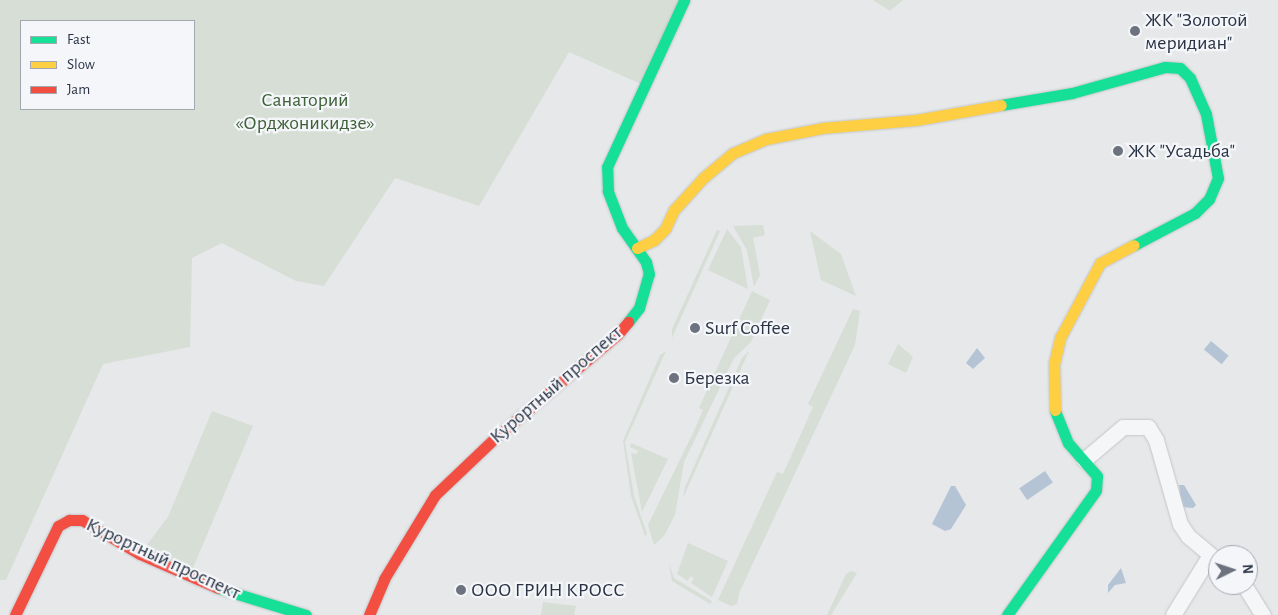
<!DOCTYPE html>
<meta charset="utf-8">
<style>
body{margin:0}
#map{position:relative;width:1278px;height:615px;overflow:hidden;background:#e6e8ea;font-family:"Alegreya Sans",sans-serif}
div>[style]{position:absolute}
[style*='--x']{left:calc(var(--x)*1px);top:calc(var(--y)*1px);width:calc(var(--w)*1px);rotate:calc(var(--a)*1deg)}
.green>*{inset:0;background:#d6ded6}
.water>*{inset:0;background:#b4c4d5;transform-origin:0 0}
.roads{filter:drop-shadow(0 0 1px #c4c6c8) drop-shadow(0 0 1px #c4c6c8)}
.street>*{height:15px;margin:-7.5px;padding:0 7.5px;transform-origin:7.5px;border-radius:7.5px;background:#f5f6f7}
.fast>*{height:11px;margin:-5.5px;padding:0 5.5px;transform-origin:5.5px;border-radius:5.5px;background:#16e098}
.slow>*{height:11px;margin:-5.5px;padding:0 5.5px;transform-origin:5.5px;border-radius:5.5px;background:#ffcf43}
.jam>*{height:11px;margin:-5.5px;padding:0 5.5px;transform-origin:5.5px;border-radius:5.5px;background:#f24e42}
.dots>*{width:14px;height:14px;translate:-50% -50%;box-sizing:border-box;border:2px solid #f4f6f9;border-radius:50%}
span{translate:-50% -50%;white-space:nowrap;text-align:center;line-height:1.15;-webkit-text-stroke:4.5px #f4f6f9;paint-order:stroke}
.poi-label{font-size:20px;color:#2b3445}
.left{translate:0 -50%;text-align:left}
.park-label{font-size:20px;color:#3f6138}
.street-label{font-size:20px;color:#2b3445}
.legend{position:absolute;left:20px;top:20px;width:175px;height:90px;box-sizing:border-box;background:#f4f6f9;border:1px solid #a4a8b1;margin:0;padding:6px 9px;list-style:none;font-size:15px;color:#2b3445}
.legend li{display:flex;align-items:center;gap:10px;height:25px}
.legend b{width:25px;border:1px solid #a4a8b1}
.north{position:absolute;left:1208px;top:545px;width:50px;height:50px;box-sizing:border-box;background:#f4f6f9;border:1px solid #a4a8b1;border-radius:50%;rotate:86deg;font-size:14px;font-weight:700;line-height:20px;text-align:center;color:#2b3445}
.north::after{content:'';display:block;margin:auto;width:18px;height:22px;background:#6c737f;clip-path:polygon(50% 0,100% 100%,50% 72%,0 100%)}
</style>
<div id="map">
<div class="green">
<i style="clip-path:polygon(evenodd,0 0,681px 0,641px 84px,569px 52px,479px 206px,395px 178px,324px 286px,296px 281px,222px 243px,192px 258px,190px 347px,103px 364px,6px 580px,0 580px,0 0,21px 21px,194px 21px,194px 109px,21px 109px,21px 21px)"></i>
<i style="clip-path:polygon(873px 0,903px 0,890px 11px)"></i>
<i style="clip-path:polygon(763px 225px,765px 235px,753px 238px,760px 275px,754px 287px,747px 250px,733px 226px)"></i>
<i style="clip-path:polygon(727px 229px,741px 247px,748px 289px,708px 270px)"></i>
<i style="clip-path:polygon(717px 230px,720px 231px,672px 338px,672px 329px)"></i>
<i style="clip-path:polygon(810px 231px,841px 254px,856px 296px,821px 280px)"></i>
<i style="clip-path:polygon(752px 291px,770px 300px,751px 342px,734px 358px,684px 462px,675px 515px,664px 536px,654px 545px,648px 525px,693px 433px,703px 410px,699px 408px)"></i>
<i style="clip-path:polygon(853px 309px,860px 311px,855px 345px,739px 593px,737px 604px,731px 606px,718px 600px,777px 472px,783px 474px,813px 407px,808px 404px)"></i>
<i style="clip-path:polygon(898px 344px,913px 357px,906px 373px,888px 364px)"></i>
<i style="clip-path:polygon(666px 351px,625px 442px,634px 496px,647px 534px,645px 536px,631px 496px,623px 441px,660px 355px)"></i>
<i style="clip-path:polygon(749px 351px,683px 498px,685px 487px,721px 405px,742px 358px)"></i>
<i style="clip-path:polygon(212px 411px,253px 426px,190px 575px,140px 554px,168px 517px)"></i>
<i style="clip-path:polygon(631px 443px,668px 459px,642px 512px,631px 453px,636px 454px,639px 451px,630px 447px)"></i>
<i style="clip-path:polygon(688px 543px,728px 561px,712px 597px,691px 583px,694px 578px,690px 576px,688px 581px,677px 574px)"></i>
<i style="clip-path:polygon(669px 563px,674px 578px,712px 601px,710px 604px,672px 581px)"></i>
<i style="clip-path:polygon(851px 571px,857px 573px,831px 615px,827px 615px,846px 574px)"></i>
<i style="clip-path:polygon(543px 602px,576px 606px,574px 615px,541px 615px)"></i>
</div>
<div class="water">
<i style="left:1211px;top:341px;width:23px;height:11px;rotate:40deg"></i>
<i style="clip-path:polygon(977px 348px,985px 358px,973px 369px,966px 363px)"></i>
<i style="left:1045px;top:471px;width:14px;height:31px;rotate:56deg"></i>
<i style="clip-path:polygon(1179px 485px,1184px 485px,1196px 505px,1193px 508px,1182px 507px)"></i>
<i style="clip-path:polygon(951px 486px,955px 486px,966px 505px,951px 529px,945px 531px,932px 524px)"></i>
<i style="clip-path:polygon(1121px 568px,1126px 583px,1115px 585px,1108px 593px,1108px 585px)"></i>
</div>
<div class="roads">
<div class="street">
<i style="--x:1084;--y:460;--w:51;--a:-40.2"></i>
<i style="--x:1123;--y:427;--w:25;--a:0"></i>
<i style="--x:1148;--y:427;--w:15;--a:58"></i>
<i style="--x:1156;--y:440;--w:87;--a:74.1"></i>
<i style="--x:1180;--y:524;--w:14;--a:56"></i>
<i style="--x:1188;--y:536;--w:39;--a:40"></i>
<i style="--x:1244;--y:585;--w:36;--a:58"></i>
<i style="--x:1173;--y:615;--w:70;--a:-58.3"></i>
</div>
<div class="fast">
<i style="--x:1001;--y:105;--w:72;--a:-9.6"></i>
<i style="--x:1072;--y:93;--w:97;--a:-15.6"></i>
<i style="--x:1165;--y:67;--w:15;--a:4"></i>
<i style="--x:1180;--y:68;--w:14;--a:45"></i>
<i style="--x:1190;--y:78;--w:39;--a:66"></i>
<i style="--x:1206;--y:114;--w:65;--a:79.4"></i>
<i style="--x:1218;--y:178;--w:23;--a:113"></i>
<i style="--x:1209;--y:199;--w:20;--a:135"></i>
<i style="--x:1195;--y:213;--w:69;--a:152.3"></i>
<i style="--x:628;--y:322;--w:18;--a:-52"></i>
<i style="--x:639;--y:308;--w:35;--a:-74"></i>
<i style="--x:649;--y:274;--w:12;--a:-104"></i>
<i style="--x:646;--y:262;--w:42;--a:-125.2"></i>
<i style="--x:622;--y:228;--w:40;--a:-111"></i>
<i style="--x:608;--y:191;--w:24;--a:-92"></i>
<i style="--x:607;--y:167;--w:184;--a:-65.2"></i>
<i style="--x:218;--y:588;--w:92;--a:17.1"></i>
<i style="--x:1007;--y:615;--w:153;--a:-54.5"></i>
<i style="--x:1096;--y:490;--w:14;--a:-86"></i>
<i style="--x:1097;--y:476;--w:44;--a:-131.3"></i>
<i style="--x:1068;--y:443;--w:35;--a:-112"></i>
</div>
<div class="slow">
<i style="--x:637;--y:248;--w:19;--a:-25"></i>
<i style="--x:654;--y:240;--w:16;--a:-45"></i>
<i style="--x:665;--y:229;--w:21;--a:-65"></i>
<i style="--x:674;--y:210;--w:43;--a:-47.8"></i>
<i style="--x:703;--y:178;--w:39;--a:-40"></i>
<i style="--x:733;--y:153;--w:36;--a:-23"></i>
<i style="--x:766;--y:139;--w:57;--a:-11.1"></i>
<i style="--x:822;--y:128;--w:94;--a:-4.9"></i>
<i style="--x:916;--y:120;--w:86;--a:-10"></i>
<i style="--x:1055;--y:410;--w:46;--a:-91.2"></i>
<i style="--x:1054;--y:364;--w:27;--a:-77"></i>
<i style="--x:1060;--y:338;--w:85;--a:-61.9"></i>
<i style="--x:1100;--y:263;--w:38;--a:-28"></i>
</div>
<div class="jam">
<i style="--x:15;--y:615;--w:99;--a:-64.2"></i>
<i style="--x:58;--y:526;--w:13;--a:-29"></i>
<i style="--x:69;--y:520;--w:13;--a:0"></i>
<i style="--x:82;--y:520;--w:67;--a:30.4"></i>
<i style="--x:140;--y:554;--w:85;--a:23.6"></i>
<i style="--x:369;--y:615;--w:39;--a:-67"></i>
<i style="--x:384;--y:579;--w:98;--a:-58.7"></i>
<i style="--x:435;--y:495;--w:86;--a:-43.6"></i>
<i style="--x:497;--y:436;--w:158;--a:-40.1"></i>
<i style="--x:618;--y:334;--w:16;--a:-50"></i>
</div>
</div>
<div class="dots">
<i style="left:1135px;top:31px;background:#6c737f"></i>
<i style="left:1118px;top:151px;background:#6c737f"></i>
<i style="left:695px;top:328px;background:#6c737f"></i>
<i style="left:674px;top:378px;background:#6c737f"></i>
<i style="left:461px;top:590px;background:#6c737f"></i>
</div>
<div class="poi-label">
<span class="left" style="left:1145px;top:32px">ЖК "Золотой<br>меридиан"</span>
<span class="left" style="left:1128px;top:151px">ЖК "Усадьба"</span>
<span class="left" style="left:705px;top:328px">Surf Coffee</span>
<span class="left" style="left:684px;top:378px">Березка</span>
<span class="left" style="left:471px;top:590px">ООО ГРИН КРОСС</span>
</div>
<div class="park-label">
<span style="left:305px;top:112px">Санаторий<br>«Орджоникидзе»</span>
</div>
<div class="street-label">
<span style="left:556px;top:385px;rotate:-41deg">Курортный проспект</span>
<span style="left:163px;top:559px;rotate:25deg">Курортный проспект</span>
</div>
<ul class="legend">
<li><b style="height:6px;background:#16e098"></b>Fast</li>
<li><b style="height:6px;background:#ffcf43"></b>Slow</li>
<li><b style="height:6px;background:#f24e42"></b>Jam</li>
</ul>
<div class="north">N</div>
</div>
